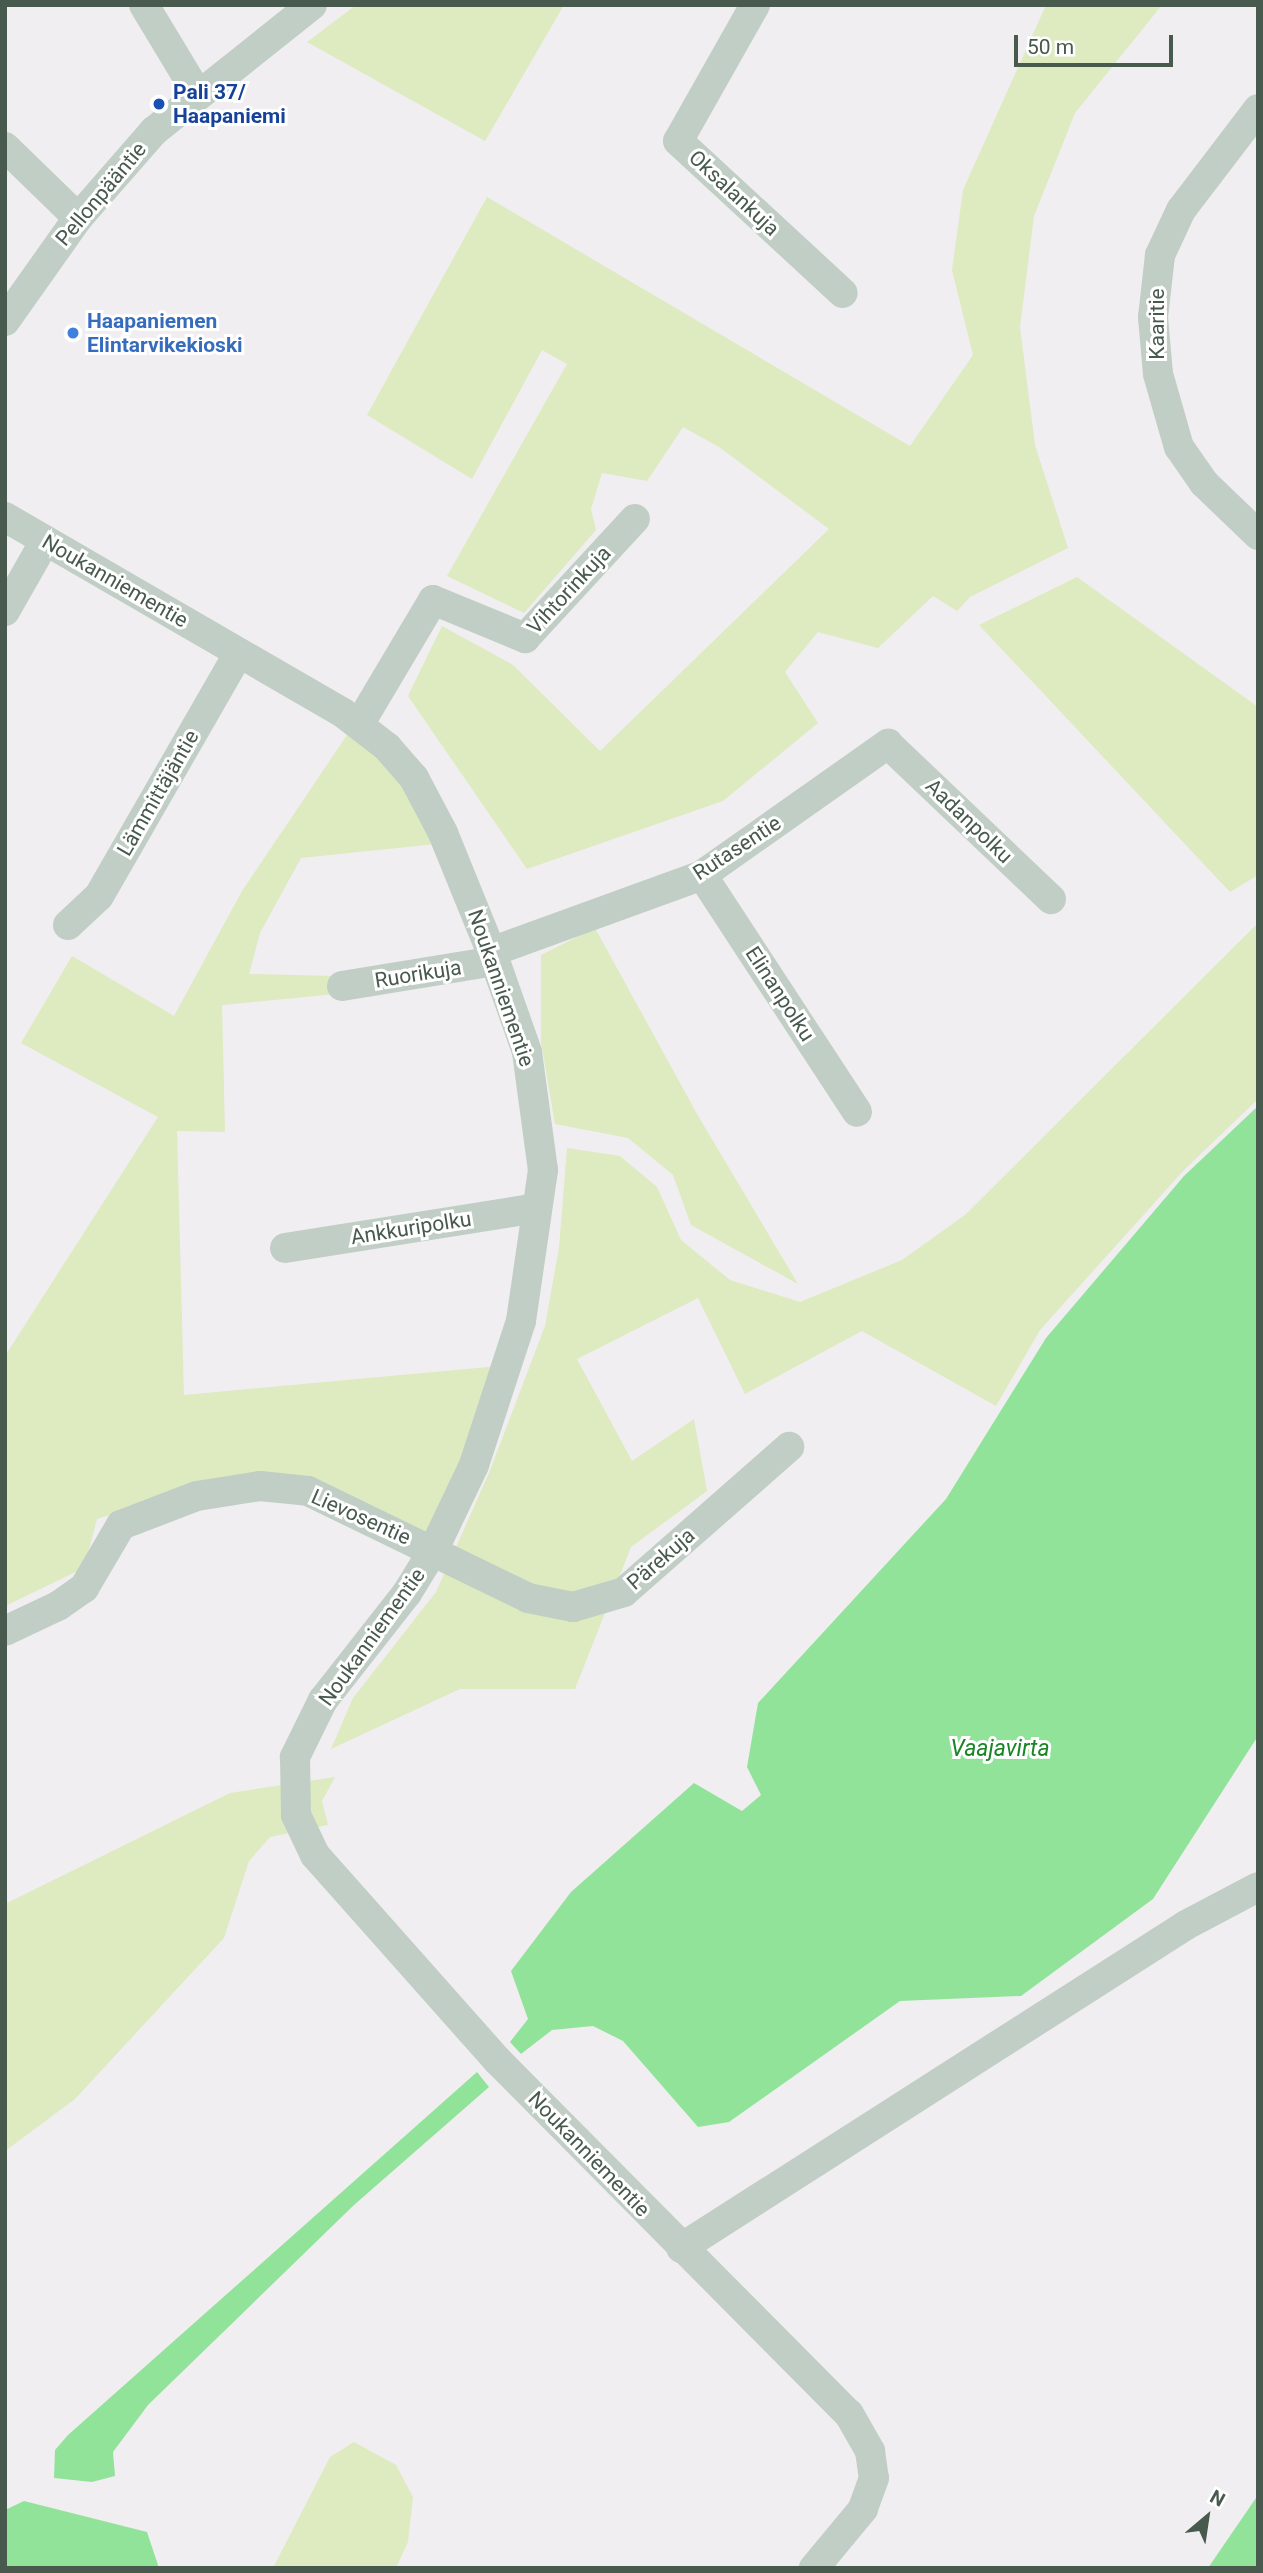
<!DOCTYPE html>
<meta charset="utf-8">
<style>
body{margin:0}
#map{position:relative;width:1263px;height:2573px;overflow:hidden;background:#f0eef0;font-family:Roboto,sans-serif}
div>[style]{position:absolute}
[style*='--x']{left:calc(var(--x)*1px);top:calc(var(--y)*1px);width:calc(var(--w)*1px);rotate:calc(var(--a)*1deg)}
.green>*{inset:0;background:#deeac0}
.water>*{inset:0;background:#91e39a}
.minor>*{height:30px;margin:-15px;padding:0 15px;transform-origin:15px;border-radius:15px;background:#c0cec5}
.dots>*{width:19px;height:19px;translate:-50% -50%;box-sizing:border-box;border:4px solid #fff;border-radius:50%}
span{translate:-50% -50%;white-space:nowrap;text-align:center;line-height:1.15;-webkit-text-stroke:6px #fff;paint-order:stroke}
.transit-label{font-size:21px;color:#164399;font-weight:700}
.left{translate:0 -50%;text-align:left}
.street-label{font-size:21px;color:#48594e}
.shop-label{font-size:21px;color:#366cbe;font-weight:700}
.water-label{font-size:23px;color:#198525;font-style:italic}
.frame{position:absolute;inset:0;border:7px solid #48594e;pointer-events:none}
.north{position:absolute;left:1172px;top:2482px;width:70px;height:70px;-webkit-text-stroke:5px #fff;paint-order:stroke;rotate:29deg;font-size:19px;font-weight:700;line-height:28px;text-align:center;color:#48594e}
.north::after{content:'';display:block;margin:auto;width:24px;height:32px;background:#48594e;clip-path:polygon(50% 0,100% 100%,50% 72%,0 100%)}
.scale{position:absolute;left:1014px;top:35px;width:159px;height:32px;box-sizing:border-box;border:4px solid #48594e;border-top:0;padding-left:9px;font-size:21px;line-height:24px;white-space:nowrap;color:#48594e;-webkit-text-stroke:5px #fff;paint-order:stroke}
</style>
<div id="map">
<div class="green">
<i style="clip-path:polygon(356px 5px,564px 5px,485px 141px,307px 42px)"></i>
<i style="clip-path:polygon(1046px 5px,1162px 5px,1075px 113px,1034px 216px,1020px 327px,1035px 445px,1068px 548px,970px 597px,957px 611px,933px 596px,878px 648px,818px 632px,785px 672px,818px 723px,723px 801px,527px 869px,408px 696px,442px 626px,513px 665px,600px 751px,829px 529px,719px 447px,683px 427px,647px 481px,602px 473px,591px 509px,596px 530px,524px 613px,447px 576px,567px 364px,542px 350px,472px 479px,367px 415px,487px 197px,910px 446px,973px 355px,952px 270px,963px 190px)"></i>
<i style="clip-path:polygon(1077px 577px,1258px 707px,1258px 875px,1230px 892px,979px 625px)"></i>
<i style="clip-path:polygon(349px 732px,407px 784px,436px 844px,301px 858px,260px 933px,249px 974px,334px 976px,335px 994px,222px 1005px,225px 1132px,177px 1131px,184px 1395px,499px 1366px,431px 1537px,308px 1484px,195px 1488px,97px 1519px,84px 1568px,5px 1606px,5px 1356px,158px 1117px,21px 1043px,72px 956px,174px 1016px,242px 891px)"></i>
<i style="clip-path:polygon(1258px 923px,1258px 1099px,1183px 1171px,1040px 1330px,996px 1406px,862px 1331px,745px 1394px,698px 1298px,577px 1359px,632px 1461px,694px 1419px,707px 1491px,631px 1547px,575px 1689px,460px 1689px,331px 1749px,353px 1698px,436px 1592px,489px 1473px,545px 1326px,559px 1248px,567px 1148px,620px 1156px,657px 1187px,681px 1240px,730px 1280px,800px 1302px,902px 1260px,965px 1215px)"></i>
<i style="clip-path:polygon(595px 928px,697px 1114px,798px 1284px,691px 1225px,673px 1175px,628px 1138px,555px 1124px,541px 1042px,541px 955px)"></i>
<i style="clip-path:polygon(335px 1777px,322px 1801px,328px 1825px,270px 1837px,249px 1861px,224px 1938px,75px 2099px,5px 2151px,5px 1904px,230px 1793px)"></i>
<i style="clip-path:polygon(354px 2442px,396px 2465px,413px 2497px,408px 2542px,396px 2568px,273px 2568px,330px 2457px)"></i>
</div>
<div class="water">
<i style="clip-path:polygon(1258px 1106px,1258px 1736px,1153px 1899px,1021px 1996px,900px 2001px,729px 2122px,698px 2127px,623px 2041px,593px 2026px,552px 2030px,521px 2054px,510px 2042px,528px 2019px,511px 1971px,571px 1892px,694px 1783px,742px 1811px,761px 1795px,747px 1767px,758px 1703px,946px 1499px,1046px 1338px,1184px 1176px)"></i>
<i style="clip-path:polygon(477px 2072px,489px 2087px,354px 2205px,148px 2405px,113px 2452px,115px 2476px,92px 2482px,54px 2478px,55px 2450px,68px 2435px)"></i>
<i style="clip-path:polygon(1258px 2495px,1258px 2568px,1208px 2568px)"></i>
<i style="clip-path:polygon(24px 2501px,147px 2532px,159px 2568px,5px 2568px,5px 2510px)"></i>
</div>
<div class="minor">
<i style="--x:144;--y:5;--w:103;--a:58.9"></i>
<i style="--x:755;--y:5;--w:156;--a:119.5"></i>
<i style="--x:678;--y:141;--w:224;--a:42.7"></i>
<i style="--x:1258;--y:109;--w:127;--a:127.3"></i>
<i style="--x:1181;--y:210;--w:50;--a:115"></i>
<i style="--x:1160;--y:255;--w:62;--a:96.4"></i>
<i style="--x:1153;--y:317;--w:57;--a:85"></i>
<i style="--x:1158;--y:374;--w:76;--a:74"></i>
<i style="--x:1179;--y:447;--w:44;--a:55.2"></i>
<i style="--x:1204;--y:483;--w:75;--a:43.9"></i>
<i style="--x:5;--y:147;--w:102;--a:44.2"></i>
<i style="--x:5;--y:321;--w:126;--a:-54.7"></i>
<i style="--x:78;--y:218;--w:116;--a:-48.9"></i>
<i style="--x:154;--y:131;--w:202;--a:-38.6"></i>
<i style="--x:5;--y:517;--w:391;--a:30.1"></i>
<i style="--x:343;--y:713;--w:56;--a:37.7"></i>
<i style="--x:387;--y:747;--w:41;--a:48.9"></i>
<i style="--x:414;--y:778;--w:62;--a:62.2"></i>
<i style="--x:443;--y:833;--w:138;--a:67.9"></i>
<i style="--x:495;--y:961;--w:96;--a:70.6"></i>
<i style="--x:527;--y:1052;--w:119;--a:82.3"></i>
<i style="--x:543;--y:1170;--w:153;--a:98.3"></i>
<i style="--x:521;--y:1321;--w:151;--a:108.1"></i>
<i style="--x:474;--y:1465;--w:93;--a:115.5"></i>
<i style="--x:434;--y:1549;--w:52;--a:121.5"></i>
<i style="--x:407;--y:1593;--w:136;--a:128.1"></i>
<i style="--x:323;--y:1700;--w:64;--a:116.2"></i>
<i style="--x:295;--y:1757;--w:58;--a:89"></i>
<i style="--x:296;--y:1815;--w:44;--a:64.6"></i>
<i style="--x:315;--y:1855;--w:276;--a:48.4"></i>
<i style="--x:498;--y:2061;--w:498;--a:45.2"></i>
<i style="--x:849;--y:2414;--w:43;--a:60.4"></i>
<i style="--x:870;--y:2451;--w:27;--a:82"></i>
<i style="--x:874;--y:2478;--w:33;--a:110"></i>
<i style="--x:863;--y:2509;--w:77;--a:129.7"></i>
<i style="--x:5;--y:611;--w:81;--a:-60.3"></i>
<i style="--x:360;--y:723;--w:143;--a:-59.3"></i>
<i style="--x:433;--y:600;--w:100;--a:22.4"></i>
<i style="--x:525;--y:638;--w:162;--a:-47.3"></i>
<i style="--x:702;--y:875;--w:283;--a:56.8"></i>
<i style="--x:68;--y:925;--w:42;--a:-43.1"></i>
<i style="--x:99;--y:896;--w:279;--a:-60.1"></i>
<i style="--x:491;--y:952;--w:225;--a:-20"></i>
<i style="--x:702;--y:875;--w:228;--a:-35.2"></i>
<i style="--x:888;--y:744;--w:225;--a:43.6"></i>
<i style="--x:342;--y:986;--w:155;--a:-9.3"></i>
<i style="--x:285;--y:1248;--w:255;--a:-9"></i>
<i style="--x:5;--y:1631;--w:59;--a:-25.3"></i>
<i style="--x:58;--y:1606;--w:32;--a:-35"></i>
<i style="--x:84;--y:1588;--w:73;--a:-59.6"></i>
<i style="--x:121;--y:1525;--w:81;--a:-20.9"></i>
<i style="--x:197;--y:1496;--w:64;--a:-9"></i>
<i style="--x:260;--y:1486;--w:48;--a:5.9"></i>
<i style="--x:308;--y:1491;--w:245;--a:25.9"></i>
<i style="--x:528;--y:1598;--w:46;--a:11.3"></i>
<i style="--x:573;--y:1607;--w:53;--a:-16.4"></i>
<i style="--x:624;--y:1592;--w:220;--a:-41.3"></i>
<i style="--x:681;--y:2248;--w:599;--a:-32.6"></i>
<i style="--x:1186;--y:1925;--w:81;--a:-27.8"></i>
</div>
<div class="dots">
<i style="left:159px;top:104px;background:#1a4fb4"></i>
<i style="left:73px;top:333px;background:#3f7fe0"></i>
</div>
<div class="transit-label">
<span class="left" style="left:173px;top:104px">Pali 37/<br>Haapaniemi</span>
</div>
<div class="street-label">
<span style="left:734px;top:193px;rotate:43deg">Oksalankuja</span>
<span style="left:101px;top:194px;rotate:-50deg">Pellonpääntie</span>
<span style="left:1157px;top:324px;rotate:-90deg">Kaaritie</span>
<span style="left:115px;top:581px;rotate:30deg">Noukanniementie</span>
<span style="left:569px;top:590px;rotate:-47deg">Vihtorinkuja</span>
<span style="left:158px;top:793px;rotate:-60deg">Lämmittäjäntie</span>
<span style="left:969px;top:821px;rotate:44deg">Aadanpolku</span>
<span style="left:737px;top:848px;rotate:-33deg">Rutasentie</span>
<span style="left:418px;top:974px;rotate:-9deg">Ruorikuja</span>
<span style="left:501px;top:988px;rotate:71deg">Noukanniementie</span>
<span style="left:780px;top:994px;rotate:57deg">Elinanpolku</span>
<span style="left:411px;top:1228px;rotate:-9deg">Ankkuripolku</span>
<span style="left:361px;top:1517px;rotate:24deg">Lievosentie</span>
<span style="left:661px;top:1559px;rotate:-41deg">Pärekuja</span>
<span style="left:372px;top:1637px;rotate:-54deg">Noukanniementie</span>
<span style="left:589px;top:2154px;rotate:46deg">Noukanniementie</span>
</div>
<div class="shop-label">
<span class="left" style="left:87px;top:333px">Haapaniemen<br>Elintarvikekioski</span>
</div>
<div class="water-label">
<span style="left:1000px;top:1749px">Vaajavirta</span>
</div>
<div class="frame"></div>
<div class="north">N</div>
<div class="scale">50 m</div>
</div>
